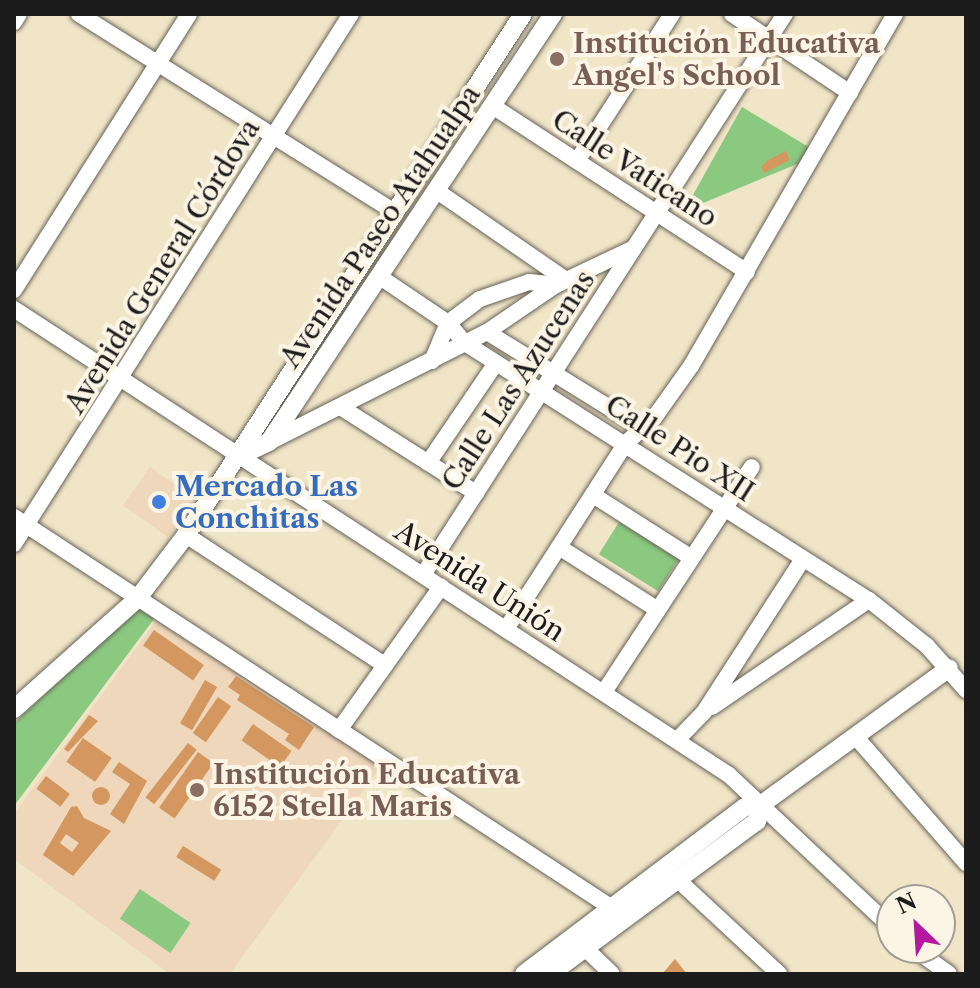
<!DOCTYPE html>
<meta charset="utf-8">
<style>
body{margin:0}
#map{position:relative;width:980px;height:988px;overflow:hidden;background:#f0e5c7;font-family:"Libre Caslon Text",serif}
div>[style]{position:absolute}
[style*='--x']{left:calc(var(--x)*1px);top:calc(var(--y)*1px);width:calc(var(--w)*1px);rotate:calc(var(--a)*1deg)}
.built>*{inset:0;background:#eed7bb;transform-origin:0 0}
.green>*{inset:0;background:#8bc980;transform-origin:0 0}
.building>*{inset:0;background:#d3975f;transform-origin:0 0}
.round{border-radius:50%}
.roads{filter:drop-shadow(0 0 2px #666258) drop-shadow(0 0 2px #666258)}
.minor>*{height:16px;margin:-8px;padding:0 8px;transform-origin:8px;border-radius:8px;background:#fff}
.tertiary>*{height:18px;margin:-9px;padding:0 9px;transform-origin:9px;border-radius:9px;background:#fff}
.dots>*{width:22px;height:22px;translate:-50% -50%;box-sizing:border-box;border:4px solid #fcf5e5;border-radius:50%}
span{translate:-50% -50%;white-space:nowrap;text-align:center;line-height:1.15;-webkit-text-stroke:8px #fcf5e5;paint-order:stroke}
.education-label{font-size:28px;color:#785e54;font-weight:700}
.left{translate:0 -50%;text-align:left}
.street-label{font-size:28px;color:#1c1c1c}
.shop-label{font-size:28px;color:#366cbe;font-weight:700}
.frame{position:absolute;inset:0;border:16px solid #1c1c1c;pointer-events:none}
.north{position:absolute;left:876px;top:884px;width:80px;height:80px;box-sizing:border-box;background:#fcf5e5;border:2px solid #a29e95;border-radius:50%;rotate:335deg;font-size:22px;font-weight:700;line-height:32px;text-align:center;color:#1c1c1c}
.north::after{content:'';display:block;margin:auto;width:28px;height:36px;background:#b5179e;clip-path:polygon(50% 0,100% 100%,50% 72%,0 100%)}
</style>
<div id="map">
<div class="built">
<i style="left:150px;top:467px;width:55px;height:47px;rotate:35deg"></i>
<i style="clip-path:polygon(156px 621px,381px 766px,230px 974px,170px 974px,14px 859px,14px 814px)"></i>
</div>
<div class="green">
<i style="clip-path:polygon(742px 107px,812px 149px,802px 162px,684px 211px)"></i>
<i style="left:619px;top:522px;width:70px;height:38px;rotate:32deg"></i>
<i style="clip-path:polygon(140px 607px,154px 619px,14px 806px,14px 723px)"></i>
<i style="left:140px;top:889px;width:61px;height:36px;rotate:34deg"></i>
</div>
<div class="building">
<i style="clip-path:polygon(786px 151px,790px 160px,764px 173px,761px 167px,768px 160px)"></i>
<i style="left:154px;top:630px;width:61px;height:19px;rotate:35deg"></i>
<i style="clip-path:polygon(236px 676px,314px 727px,299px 750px,285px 740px,289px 734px,237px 700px,240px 695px,228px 687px)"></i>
<i style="left:205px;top:680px;width:14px;height:50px;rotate:30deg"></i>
<i style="left:218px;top:697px;width:16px;height:44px;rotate:35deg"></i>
<i style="clip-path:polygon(89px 715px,98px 721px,68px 752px,64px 749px)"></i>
<i style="left:253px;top:724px;width:47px;height:20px;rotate:35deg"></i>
<i style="left:83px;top:738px;width:35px;height:29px;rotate:35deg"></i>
<i style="left:188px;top:743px;width:11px;height:69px;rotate:38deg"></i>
<i style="left:198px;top:752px;width:19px;height:68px;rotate:35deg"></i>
<i style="clip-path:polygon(119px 762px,147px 781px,124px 824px,110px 814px,130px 784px,112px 772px)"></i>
<i style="left:46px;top:776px;width:30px;height:16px;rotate:37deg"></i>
<i class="round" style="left:92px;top:787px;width:18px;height:18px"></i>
<i style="clip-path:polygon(evenodd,77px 806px,84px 818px,111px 831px,73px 876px,43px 855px,71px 807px,77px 806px,66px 834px,79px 843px,72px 852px,60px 843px,66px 834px)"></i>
<i style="left:183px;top:846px;width:45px;height:13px;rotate:32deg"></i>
<i style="clip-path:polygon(675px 959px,687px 974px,662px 974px)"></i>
</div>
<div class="roads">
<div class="minor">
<i style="--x:79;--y:14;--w:374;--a:32.1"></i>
<i style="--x:732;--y:14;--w:142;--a:33.8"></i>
<i style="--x:14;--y:22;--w:9;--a:-58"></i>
<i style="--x:494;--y:107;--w:302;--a:33.1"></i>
<i style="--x:577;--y:161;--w:175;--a:-57.1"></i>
<i style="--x:437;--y:191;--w:157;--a:34.6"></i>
<i style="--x:380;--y:277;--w:82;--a:34.1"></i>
<i style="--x:448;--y:323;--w:26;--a:50"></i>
<i style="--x:465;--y:343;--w:479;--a:32.5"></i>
<i style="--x:869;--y:600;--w:74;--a:38.4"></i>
<i style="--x:927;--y:646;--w:59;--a:48.4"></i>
<i style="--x:14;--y:290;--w:327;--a:-57.6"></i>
<i style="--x:14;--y:309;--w:853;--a:33.09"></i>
<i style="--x:729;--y:775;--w:224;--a:43.2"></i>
<i style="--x:487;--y:332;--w:182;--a:31.8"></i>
<i style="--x:432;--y:361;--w:41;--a:-67.2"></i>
<i style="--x:448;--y:323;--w:40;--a:-37"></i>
<i style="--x:480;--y:299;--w:52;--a:-19.1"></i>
<i style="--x:529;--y:282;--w:27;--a:6"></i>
<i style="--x:342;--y:408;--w:159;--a:32.4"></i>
<i style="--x:269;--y:442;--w:244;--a:-26.8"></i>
<i style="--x:487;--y:332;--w:83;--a:-34.3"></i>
<i style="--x:556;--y:285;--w:86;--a:-25.4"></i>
<i style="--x:428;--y:463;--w:121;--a:-55.8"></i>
<i style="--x:593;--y:495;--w:117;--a:32.5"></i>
<i style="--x:14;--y:517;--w:714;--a:33.18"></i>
<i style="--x:186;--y:535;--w:238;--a:33.2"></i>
<i style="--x:14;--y:544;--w:628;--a:-57.55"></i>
<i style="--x:559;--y:547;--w:117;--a:32.5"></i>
<i style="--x:423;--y:575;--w:668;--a:-57.17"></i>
<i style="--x:506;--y:629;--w:221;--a:-57.2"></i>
<i style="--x:626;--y:443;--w:38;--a:-42"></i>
<i style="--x:654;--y:418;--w:64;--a:-54.6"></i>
<i style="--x:691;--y:366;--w:407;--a:-59.9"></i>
<i style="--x:604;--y:692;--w:269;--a:-56.7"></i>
<i style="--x:712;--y:707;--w:190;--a:-34.3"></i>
<i style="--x:339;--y:730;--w:176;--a:-54.5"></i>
<i style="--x:855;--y:736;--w:169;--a:48.8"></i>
<i style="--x:677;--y:740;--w:39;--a:-46"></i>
<i style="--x:704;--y:712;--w:182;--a:-57.1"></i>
<i style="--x:678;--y:880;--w:138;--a:42.9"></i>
<i style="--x:585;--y:948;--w:37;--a:44"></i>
<i style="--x:913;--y:948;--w:44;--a:35.8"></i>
</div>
<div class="tertiary">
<i style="--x:242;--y:455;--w:30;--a:-26"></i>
<i style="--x:269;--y:442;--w:514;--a:-56.43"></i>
<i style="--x:14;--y:709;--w:166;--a:-41.8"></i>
<i style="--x:138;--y:598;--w:79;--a:-52.7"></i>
<i style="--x:186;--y:535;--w:620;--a:-57.1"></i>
<i style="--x:762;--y:804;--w:231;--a:-36"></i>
<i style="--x:524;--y:974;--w:277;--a:-37.1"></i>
<i style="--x:745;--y:807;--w:17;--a:-10"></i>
<i style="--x:762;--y:804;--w:18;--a:106"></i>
<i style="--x:757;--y:821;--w:257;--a:143.5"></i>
</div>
</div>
<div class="dots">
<i style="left:557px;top:59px;background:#8d6e63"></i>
<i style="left:159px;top:502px;background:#3f7fe0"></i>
<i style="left:197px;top:790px;background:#8d6e63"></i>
</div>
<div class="education-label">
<span class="left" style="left:573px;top:59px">Institución Educativa<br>Angel's School</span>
<span class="left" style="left:213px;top:790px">Institución Educativa<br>6152 Stella Maris</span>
</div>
<div class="street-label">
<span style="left:635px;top:168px;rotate:33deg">Calle Vaticano</span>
<span style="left:380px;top:226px;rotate:-56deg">Avenida Paseo Atahualpa</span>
<span style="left:162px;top:266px;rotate:-58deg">Avenida General Córdova</span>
<span style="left:518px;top:380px;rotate:-57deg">Calle Las Azucenas</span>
<span style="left:680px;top:448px;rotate:33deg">Calle Pio XII</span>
<span style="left:480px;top:581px;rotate:33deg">Avenida Unión</span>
</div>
<div class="shop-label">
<span class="left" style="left:175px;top:502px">Mercado Las<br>Conchitas</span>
</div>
<div class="frame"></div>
<div class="north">N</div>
</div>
